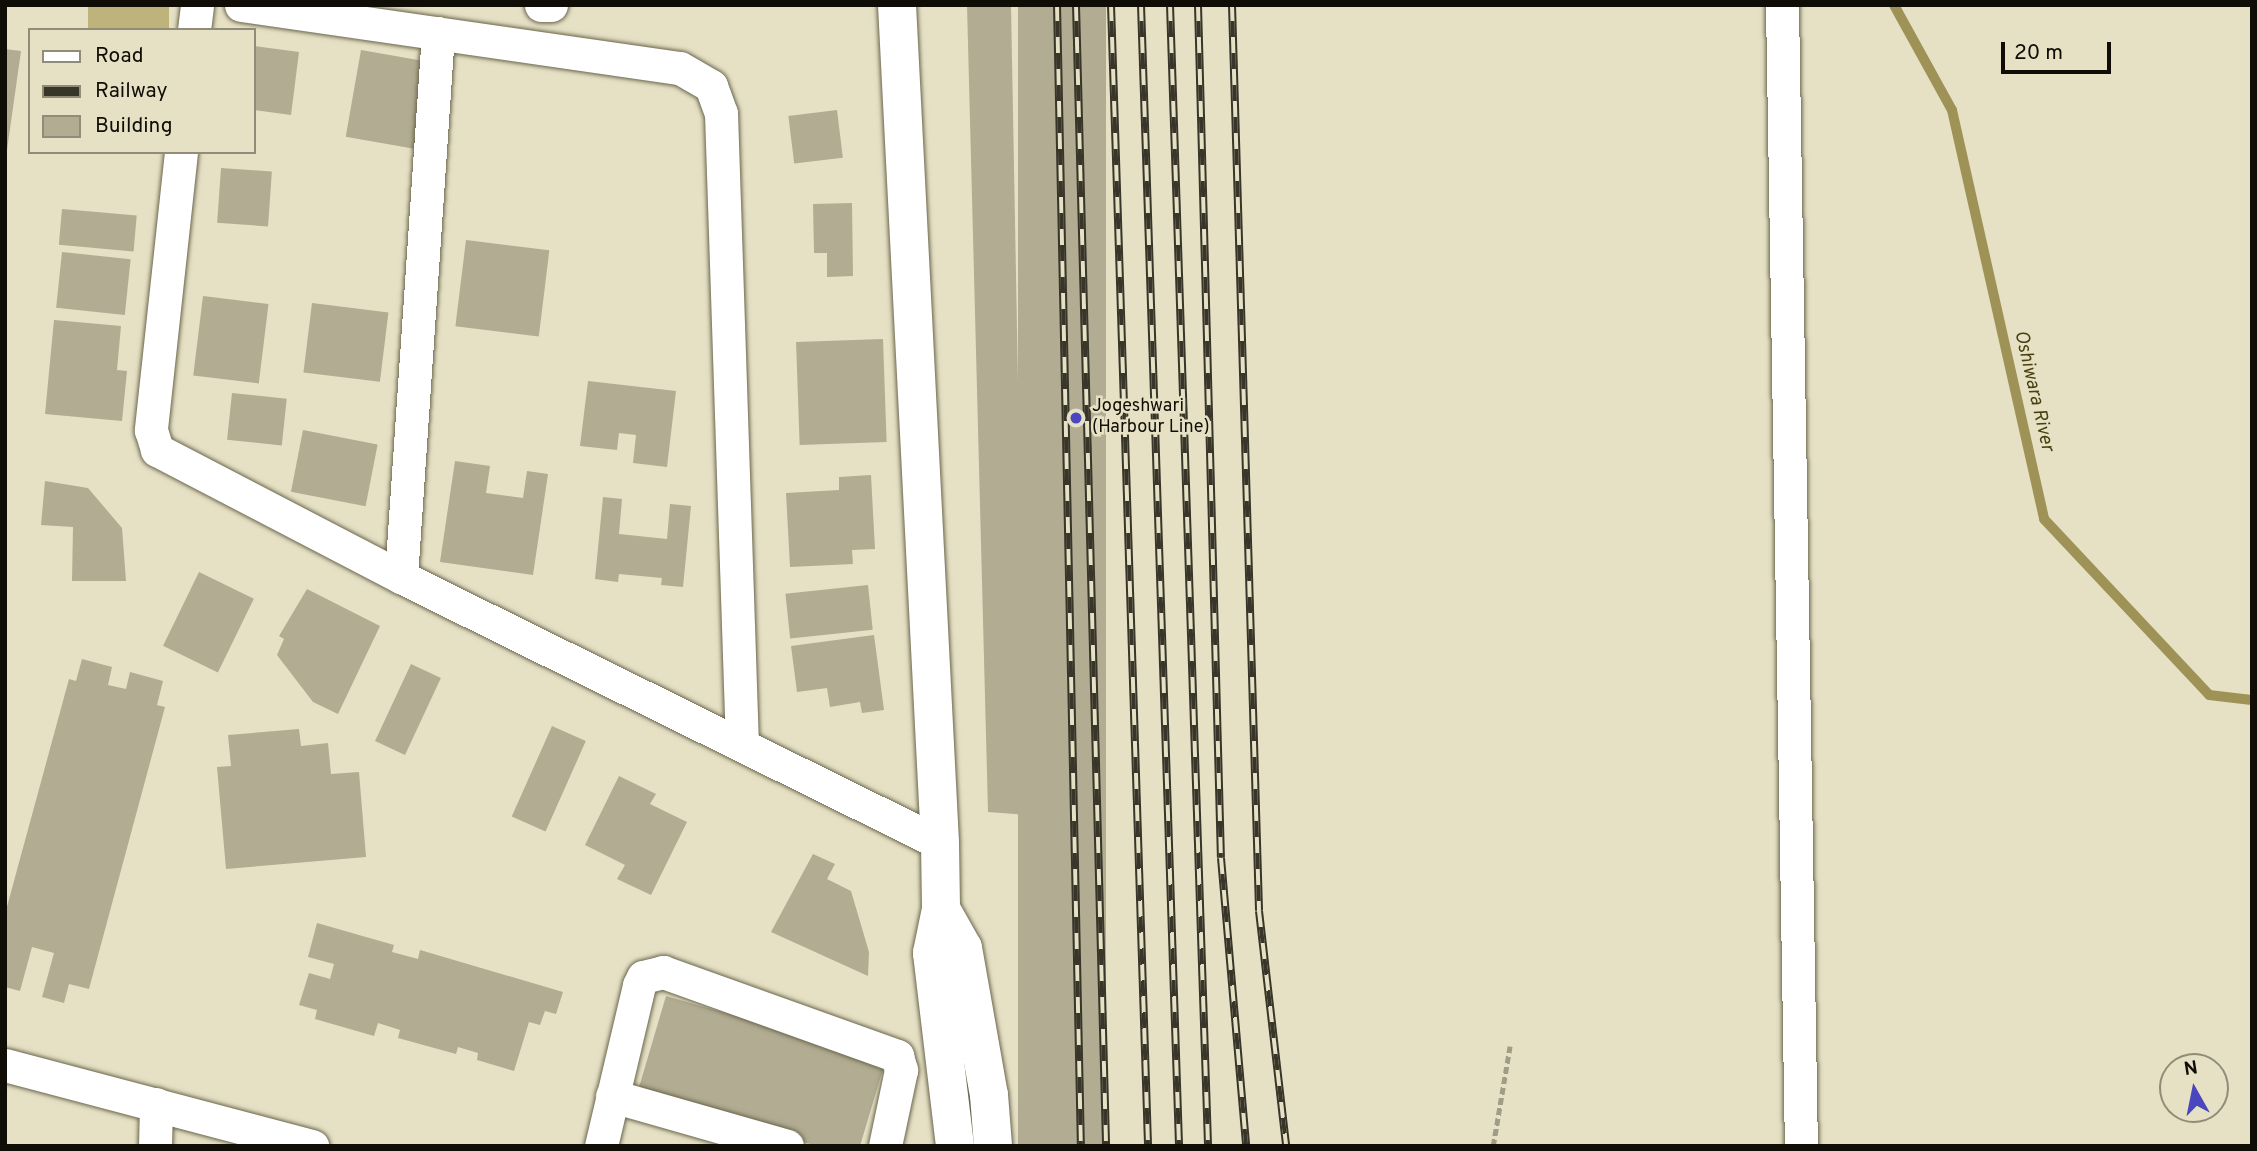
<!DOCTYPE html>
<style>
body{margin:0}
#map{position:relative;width:2257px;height:1151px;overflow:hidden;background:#e6e1c5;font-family:Overpass,sans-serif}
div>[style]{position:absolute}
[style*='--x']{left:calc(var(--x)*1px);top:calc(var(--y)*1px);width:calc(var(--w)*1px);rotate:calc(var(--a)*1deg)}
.green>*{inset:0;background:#beb37b;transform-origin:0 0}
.stream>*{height:10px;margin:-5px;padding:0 5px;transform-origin:5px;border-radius:5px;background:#9e9256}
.building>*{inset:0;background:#b1ac92;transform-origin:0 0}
.path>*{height:4.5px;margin-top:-2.25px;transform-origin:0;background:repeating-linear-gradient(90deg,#a09c86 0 7px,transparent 0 10.5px)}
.roads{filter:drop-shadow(0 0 2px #6a664d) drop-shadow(0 0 2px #6a664d)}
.street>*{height:33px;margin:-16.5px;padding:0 16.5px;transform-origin:16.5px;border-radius:16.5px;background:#fff}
.secondary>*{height:38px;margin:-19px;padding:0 19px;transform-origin:19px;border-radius:19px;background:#fff}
.rail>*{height:8px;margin-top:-4px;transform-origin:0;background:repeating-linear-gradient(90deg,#e6e1c5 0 16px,#383529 0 32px);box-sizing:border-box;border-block:2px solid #383529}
.dots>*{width:19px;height:19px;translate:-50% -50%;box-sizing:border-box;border:4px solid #e6e1c5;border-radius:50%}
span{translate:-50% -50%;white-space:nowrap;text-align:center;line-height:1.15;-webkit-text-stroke:5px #e6e1c5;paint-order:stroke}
.poi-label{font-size:18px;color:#0f0d05}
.left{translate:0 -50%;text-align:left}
.water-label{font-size:19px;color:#49400f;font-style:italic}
.frame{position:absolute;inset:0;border:7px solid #0f0d05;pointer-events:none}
.legend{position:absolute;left:28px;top:28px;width:228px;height:126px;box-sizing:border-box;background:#e6e1c5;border:2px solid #908c78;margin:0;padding:9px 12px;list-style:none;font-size:21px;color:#0f0d05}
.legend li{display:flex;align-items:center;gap:14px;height:35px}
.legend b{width:35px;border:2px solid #908c78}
.north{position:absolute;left:2159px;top:1053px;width:70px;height:70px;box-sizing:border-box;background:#e6e1c5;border:2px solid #908c78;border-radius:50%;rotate:351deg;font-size:19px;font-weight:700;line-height:28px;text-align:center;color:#0f0d05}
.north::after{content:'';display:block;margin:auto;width:24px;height:32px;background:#4a46bd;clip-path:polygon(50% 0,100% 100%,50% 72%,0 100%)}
.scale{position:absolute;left:2001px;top:42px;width:110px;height:32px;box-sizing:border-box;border:4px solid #0f0d05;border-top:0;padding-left:9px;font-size:21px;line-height:24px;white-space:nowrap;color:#0f0d05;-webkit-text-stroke:5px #e6e1c5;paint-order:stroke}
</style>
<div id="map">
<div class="green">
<i style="left:88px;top:5px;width:81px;height:25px"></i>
</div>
<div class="stream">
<i style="--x:1894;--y:5;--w:120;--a:61.1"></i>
<i style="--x:1952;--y:110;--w:419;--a:77.3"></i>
<i style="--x:2044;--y:519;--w:241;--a:46.8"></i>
<i style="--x:2209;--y:695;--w:43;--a:6.6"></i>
</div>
<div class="building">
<i style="clip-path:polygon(967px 5px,1011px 5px,1026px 815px,988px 812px)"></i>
<i style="left:1018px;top:5px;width:88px;height:1141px"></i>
<i style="clip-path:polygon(254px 46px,299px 52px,291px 115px,254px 110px)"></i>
<i style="clip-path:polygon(5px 49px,21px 51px,7px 150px,5px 150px)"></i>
<i style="left:361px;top:50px;width:71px;height:88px;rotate:10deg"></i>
<i style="left:837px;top:110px;width:48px;height:49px;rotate:83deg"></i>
<i style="left:221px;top:168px;width:51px;height:55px;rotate:4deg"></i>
<i style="clip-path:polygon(852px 203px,853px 276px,827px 277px,827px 253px,814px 253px,813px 204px)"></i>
<i style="left:62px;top:209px;width:75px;height:36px;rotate:5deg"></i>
<i style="left:466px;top:240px;width:84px;height:87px;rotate:7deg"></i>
<i style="left:62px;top:252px;width:69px;height:56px;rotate:6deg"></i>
<i style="left:203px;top:296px;width:66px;height:80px;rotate:7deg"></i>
<i style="left:312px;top:303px;width:77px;height:70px;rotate:7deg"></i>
<i style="clip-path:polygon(54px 320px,121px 326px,117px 370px,127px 371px,122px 421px,45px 414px)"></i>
<i style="left:883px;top:339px;width:103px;height:87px;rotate:88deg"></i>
<i style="clip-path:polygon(588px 381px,676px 391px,667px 467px,633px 463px,636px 435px,619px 433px,617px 450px,580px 446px)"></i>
<i style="left:232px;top:393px;width:55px;height:47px;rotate:6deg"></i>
<i style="left:303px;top:430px;width:76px;height:63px;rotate:11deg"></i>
<i style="clip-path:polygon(455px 461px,490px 466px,486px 493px,523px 498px,527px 471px,548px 474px,533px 575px,440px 562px)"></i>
<i style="clip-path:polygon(871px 475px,875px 549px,852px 550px,853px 564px,790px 567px,786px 493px,839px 490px,839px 477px)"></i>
<i style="clip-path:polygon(45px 481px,88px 488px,122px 528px,126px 581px,72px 581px,73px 527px,41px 525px)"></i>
<i style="clip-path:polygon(603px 497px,622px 499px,619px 534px,667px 539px,670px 504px,691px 506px,683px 587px,661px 585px,662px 578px,619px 574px,618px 582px,595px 579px)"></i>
<i style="left:199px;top:572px;width:61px;height:82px;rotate:26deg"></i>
<i style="left:868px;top:585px;width:45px;height:83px;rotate:84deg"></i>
<i style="clip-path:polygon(307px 589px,380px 626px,338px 714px,313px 702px,277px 655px,284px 639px,279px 636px)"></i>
<i style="clip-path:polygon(874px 635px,884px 710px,862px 713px,860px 702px,830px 707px,827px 688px,797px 692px,791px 646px)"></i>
<i style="clip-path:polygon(82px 659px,112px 667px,108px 685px,126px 689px,130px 672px,163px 681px,157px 705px,165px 707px,89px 989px,69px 984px,64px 1003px,42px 997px,54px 953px,32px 947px,20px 991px,5px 987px,5px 914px,69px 679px,76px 681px)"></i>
<i style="left:411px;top:664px;width:33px;height:85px;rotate:25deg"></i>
<i style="left:552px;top:726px;width:37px;height:99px;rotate:24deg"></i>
<i style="clip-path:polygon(299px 729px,301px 746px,328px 743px,331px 774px,359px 772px,366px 857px,226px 869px,217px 767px,231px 766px,228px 735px)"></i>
<i style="clip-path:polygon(619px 776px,656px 794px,650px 804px,687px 822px,651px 895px,617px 879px,625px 865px,585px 845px)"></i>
<i style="clip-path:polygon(813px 854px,835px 864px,827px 879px,851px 891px,869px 952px,868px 976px,771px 932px)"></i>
<i style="clip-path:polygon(317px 923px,394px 945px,392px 952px,418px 959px,420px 950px,563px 992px,556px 1014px,545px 1011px,540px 1025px,529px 1022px,514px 1071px,477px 1060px,478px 1053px,458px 1047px,456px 1054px,398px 1038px,400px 1030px,378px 1023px,374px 1036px,315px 1019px,317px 1010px,299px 1005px,309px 973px,330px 979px,334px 964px,308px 957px)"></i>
<i style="clip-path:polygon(666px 996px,886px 1059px,860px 1146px,817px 1146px,637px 1094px)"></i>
</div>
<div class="path">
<i style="--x:1493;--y:1146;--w:101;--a:-80.4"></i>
</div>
<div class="roads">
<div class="street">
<i style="--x:241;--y:5;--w:443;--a:8.2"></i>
<i style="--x:680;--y:68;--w:36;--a:30"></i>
<i style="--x:711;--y:86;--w:29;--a:70"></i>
<i style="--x:721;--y:113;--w:632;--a:88.1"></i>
<i style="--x:541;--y:5;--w:10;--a:0"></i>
<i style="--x:1782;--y:5;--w:1141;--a:89.05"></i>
<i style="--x:194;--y:30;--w:25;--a:-83"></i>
<i style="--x:181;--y:152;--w:280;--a:96.2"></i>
<i style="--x:151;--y:430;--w:21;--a:73"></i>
<i style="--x:157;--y:450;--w:275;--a:27.5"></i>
<i style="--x:401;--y:577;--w:601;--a:26.27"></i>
<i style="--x:401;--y:577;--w:545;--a:-86.11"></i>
<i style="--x:5;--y:1065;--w:318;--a:14.8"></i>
<i style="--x:612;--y:1096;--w:182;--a:15.9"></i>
<i style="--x:155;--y:1146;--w:42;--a:-88.6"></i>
<i style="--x:601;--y:1146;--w:165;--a:-76.7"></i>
<i style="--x:639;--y:985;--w:9;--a:-63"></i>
<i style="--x:643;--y:977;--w:21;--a:-14"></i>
<i style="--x:663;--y:972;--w:249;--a:19.7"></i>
<i style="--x:897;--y:1056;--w:15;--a:74"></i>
<i style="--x:901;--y:1070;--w:78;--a:101.9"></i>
</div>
<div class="secondary">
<i style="--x:897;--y:5;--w:839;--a:87.06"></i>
<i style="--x:940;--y:843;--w:66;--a:89.1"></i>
<i style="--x:941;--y:909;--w:45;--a:101.6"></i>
<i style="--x:932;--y:953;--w:194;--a:83.2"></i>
<i style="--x:941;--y:909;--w:45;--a:60.6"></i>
<i style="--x:963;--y:948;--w:149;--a:80"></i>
<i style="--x:989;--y:1095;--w:51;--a:85.5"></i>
</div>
</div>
<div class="rail">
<i style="--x:1057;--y:5;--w:1141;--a:88.8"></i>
<i style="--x:1076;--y:5;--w:1141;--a:88.49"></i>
<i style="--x:1111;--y:5;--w:1142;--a:88.14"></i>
<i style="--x:1141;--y:5;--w:1142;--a:88.09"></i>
<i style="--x:1170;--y:5;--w:1142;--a:88.09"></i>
<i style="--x:1198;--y:5;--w:853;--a:88.46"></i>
<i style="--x:1221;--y:858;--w:289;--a:85"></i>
<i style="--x:1232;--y:5;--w:906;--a:88.29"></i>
<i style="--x:1259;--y:911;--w:237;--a:83.4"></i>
</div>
<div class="dots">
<i style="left:1076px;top:418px;background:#4a46bd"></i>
</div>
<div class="poi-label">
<span class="left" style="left:1092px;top:418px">Jogeshwari<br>(Harbour Line)</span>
</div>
<div class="water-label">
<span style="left:2033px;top:391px;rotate:77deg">Oshiwara River</span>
</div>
<div class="frame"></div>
<ul class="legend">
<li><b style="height:9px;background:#fff"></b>Road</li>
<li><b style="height:9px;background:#383529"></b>Railway</li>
<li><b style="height:19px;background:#b1ac92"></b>Building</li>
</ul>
<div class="north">N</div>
<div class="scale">20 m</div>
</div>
